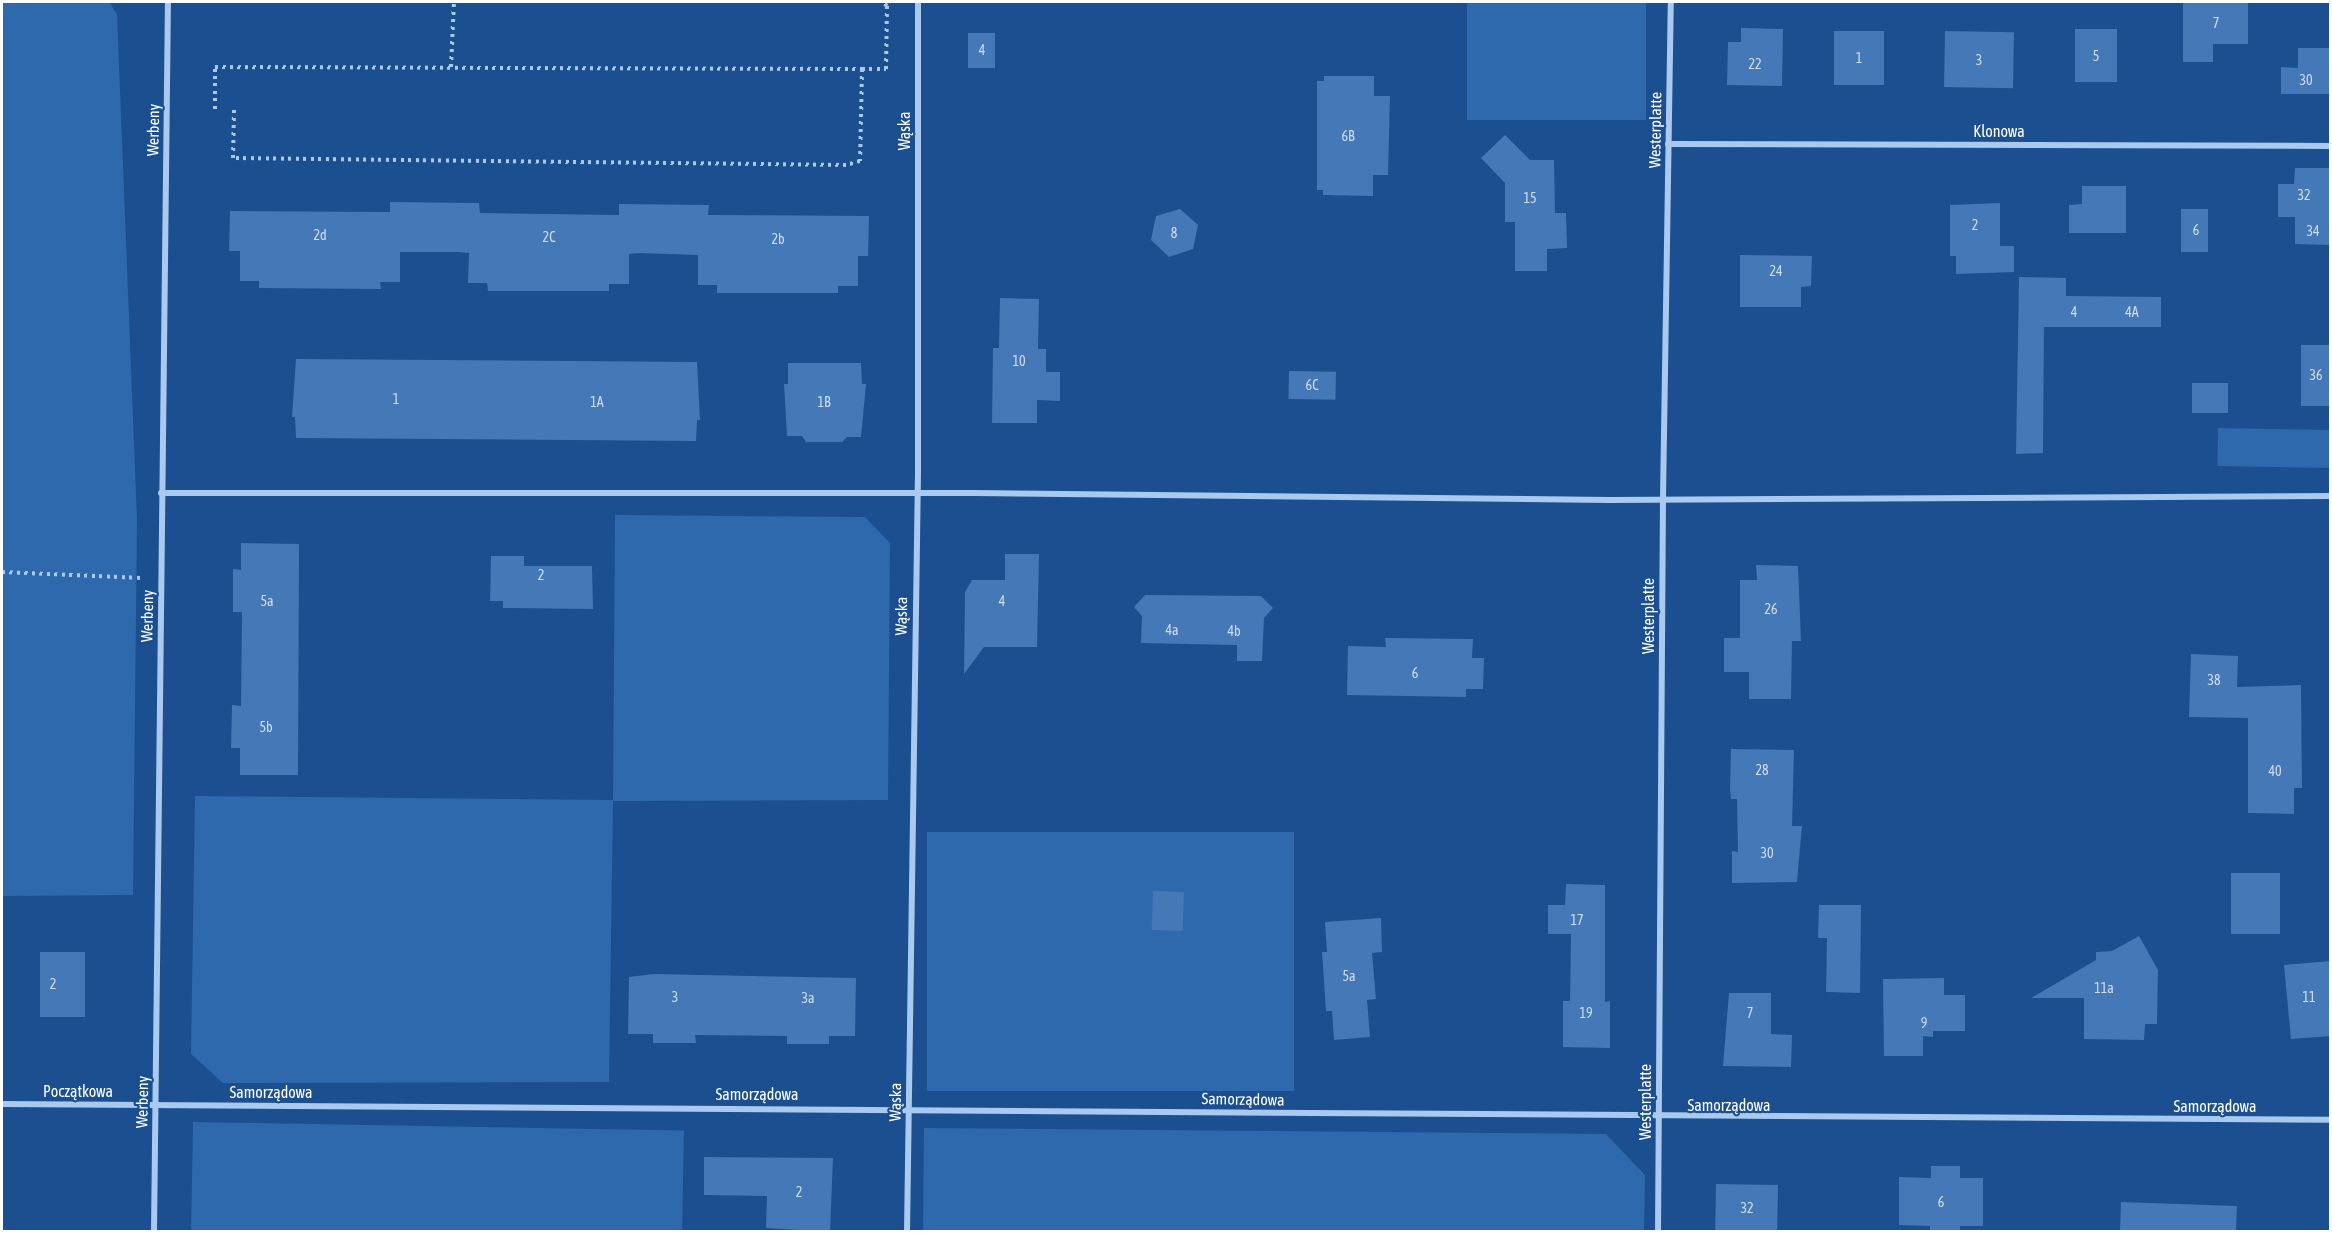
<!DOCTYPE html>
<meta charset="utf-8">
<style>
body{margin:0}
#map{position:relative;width:2332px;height:1233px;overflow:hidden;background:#1b4f8f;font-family:"Asap Condensed",sans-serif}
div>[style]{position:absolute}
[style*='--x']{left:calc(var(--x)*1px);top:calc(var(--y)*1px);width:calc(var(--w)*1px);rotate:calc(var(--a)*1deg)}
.green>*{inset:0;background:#2e69ad;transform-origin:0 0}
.building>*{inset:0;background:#4478b7;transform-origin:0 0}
.path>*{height:4px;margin-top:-2px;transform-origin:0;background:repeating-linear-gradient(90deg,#a9c9ee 0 3px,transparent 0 7.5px)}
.minor>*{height:6px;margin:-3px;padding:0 3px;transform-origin:3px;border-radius:3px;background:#a9c9ee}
span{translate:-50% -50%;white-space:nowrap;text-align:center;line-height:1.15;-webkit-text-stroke:4.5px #1b4f8f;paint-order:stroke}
.number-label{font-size:14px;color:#d0dded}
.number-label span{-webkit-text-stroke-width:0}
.street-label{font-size:16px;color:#fff}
.frame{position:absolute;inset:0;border:3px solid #fff;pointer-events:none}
</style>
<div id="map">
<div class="green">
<i style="clip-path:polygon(2px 2px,109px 2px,117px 14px,137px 519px,133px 895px,2px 896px)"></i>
<i style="left:1467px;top:2px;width:179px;height:118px"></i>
<i style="left:2218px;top:428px;width:112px;height:38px;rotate:1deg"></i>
<i style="clip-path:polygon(615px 515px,865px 517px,890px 543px,888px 800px,613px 801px,609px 1082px,223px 1083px,191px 1054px,195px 796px,613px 800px)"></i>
<i style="left:927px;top:832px;width:367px;height:259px"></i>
<i style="left:193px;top:1122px;width:491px;height:109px;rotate:1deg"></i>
<i style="clip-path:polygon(924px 1128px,1606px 1134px,1645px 1175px,1644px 1231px,923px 1231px)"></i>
</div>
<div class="building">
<i style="clip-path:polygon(2183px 2px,2248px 2px,2248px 44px,2213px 44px,2213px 62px,2183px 62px)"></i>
<i style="clip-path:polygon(1741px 28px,1783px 29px,1782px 86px,1727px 85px,1728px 42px,1741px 42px)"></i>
<i style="left:2075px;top:29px;width:42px;height:53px"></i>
<i style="left:1834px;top:31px;width:50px;height:54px"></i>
<i style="left:1945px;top:31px;width:69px;height:56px;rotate:1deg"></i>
<i style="left:968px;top:33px;width:27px;height:35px"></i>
<i style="clip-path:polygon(2298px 48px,2331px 48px,2331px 94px,2281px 94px,2281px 67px,2298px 68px)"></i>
<i style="clip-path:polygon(1324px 76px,1374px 76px,1374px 96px,1390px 96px,1388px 175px,1373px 175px,1373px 196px,1323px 195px,1323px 190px,1317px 190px,1317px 81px,1324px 81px)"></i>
<i style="clip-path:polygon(1505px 135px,1530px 160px,1554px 160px,1555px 213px,1566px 213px,1567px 248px,1547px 249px,1547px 271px,1515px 271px,1515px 222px,1505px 222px,1505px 183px,1481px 158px)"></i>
<i style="clip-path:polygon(2295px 168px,2331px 168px,2331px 245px,2295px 244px,2295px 217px,2278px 217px,2278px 184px,2294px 184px)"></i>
<i style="clip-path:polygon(2082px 186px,2126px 186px,2126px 233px,2069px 233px,2069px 205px,2082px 204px)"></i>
<i style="clip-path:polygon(390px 202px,479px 203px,480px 213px,619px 215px,619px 204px,709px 205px,708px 215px,869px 216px,868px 256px,858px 256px,858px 286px,838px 286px,838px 293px,717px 293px,717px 285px,698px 285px,698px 255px,639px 253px,629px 254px,629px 284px,609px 284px,609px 291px,488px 291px,487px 283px,468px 283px,469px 253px,458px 252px,400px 252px,400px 282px,380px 282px,381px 289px,259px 288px,259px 281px,240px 281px,240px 251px,229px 251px,230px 211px,390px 212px)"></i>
<i style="clip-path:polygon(2000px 203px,2000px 246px,2014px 246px,2014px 272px,1956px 274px,1956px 256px,1950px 256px,1950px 205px)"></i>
<i style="clip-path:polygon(1180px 209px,1198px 225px,1193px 249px,1169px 257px,1151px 240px,1156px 216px)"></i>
<i style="left:2181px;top:209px;width:27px;height:43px"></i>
<i style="clip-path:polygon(1740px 255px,1812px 256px,1811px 286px,1801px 287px,1801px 307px,1740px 307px)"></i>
<i style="clip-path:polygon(2019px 277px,2066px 278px,2066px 296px,2161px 297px,2161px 327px,2044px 327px,2043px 453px,2016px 454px)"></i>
<i style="clip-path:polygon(1000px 298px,1039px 299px,1038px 349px,1046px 349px,1046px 372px,1060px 372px,1060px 401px,1037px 400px,1037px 423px,992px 423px,993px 348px,999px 348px)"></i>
<i style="left:2301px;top:345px;width:30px;height:61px"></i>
<i style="clip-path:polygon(296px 359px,697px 362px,700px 420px,697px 420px,696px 441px,296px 438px,295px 417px,292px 417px)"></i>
<i style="clip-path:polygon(788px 363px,861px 363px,862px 384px,866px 384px,861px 437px,847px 437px,842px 442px,806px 442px,802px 436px,787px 436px,784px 384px,788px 384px)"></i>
<i style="left:1289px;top:371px;width:47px;height:28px;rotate:1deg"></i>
<i style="left:2192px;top:383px;width:36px;height:30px"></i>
<i style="clip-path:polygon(241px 543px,299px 544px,298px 775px,240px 775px,240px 748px,231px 748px,232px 705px,241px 706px,242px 612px,233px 612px,233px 569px,241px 570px)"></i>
<i style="clip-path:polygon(1005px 554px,1039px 554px,1037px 647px,984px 647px,964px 674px,965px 592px,972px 580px,1005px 580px)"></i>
<i style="clip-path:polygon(491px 556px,524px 556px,524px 566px,592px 566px,593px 609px,503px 608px,503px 601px,490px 601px)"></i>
<i style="clip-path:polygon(1756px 565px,1798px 566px,1801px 641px,1792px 641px,1791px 699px,1749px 699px,1749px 672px,1724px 672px,1724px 638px,1740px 638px,1740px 580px,1757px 580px)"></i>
<i style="clip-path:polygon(1145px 595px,1261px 596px,1273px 608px,1264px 618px,1262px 661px,1237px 661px,1237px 645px,1141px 643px,1142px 616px,1134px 607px)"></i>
<i style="clip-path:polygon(1385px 638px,1473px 639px,1472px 658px,1484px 658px,1483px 689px,1466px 689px,1466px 697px,1347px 695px,1348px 646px,1386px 647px)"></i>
<i style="clip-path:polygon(2191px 654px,2238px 656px,2237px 687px,2301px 685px,2302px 788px,2294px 788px,2294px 814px,2248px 813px,2248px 718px,2189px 717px)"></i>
<i style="clip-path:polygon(1731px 749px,1794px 750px,1792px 826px,1802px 826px,1797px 882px,1732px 883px,1732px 851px,1738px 852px,1737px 799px,1731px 799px,1730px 790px)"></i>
<i style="left:2231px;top:873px;width:49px;height:61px"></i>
<i style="clip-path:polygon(1566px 884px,1605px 885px,1605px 1002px,1610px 1001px,1610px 1048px,1563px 1047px,1563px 1001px,1570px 1001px,1571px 934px,1548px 934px,1548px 905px,1565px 905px)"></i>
<i style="left:1153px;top:891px;width:31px;height:39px;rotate:2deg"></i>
<i style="clip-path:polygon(1819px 905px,1861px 905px,1860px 993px,1826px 992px,1827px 938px,1818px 938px)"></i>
<i style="clip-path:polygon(1381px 918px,1382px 952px,1372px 953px,1376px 999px,1367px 1000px,1370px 1037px,1334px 1040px,1332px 1011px,1326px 1011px,1322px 952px,1327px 952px,1325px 922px)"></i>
<i style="clip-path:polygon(2139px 936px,2158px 970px,2157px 1024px,2145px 1024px,2144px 1040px,2084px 1039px,2084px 998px,2031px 998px,2096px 960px,2096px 952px,2112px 951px)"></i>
<i style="left:40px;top:952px;width:45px;height:65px"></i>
<i style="clip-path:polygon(2331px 961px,2331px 1036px,2291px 1039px,2284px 965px)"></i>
<i style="clip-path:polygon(654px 974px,856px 978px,855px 1036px,829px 1036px,829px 1044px,787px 1044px,787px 1036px,695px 1035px,696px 1043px,653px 1043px,653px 1034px,628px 1034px,629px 977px)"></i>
<i style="clip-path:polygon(1944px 978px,1944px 995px,1965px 995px,1965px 1031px,1933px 1031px,1933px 1037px,1923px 1036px,1923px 1056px,1884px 1056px,1883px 979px)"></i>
<i style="clip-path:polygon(1729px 993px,1771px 993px,1771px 1034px,1792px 1035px,1791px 1067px,1723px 1066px)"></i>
<i style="clip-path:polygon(704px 1157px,833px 1158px,830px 1232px,766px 1228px,767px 1196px,704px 1195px)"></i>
<i style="clip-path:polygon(1931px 1166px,1960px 1166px,1960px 1178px,1983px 1178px,1983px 1226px,1960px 1226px,1960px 1232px,1930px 1232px,1930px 1226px,1899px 1225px,1899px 1177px,1931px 1178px)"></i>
<i style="left:1716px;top:1184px;width:62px;height:47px;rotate:1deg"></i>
<i style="left:2121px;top:1202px;width:116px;height:30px;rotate:2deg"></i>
</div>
<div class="path">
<i style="--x:451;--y:67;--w:65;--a:-87.4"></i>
<i style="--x:862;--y:69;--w:24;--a:0"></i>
<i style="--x:886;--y:69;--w:63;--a:-89.1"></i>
<i style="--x:887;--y:6;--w:6;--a:-135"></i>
<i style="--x:215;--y:109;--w:42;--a:-90"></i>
<i style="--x:215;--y:67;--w:647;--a:0.18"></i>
<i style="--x:862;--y:69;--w:92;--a:91.2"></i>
<i style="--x:860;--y:161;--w:15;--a:164"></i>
<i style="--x:846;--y:165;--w:613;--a:-179.35"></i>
<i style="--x:233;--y:158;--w:48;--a:-88.8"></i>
<i style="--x:2;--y:572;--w:140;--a:2.5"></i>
</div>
<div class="minor">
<i style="--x:1668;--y:144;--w:662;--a:0.17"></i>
<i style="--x:161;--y:493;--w:812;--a:0"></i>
<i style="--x:973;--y:493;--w:637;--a:0.63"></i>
<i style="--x:1610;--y:500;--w:720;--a:-0.32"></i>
<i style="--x:2;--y:1104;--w:2328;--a:0.39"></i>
<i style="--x:154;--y:1232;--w:1230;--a:-89.35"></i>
<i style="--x:907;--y:1232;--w:760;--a:-89.17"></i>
<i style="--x:918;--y:472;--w:470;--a:-90"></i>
<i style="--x:1658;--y:1232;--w:734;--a:-89.61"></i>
<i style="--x:1663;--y:498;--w:496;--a:-89.1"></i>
</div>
<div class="number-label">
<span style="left:2216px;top:23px">7</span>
<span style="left:982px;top:50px">4</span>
<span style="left:2096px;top:56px">5</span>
<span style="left:1859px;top:58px">1</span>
<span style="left:1979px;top:60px">3</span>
<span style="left:1755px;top:64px">22</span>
<span style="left:2306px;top:80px">30</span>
<span style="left:1348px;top:136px">6B</span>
<span style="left:2304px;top:195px">32</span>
<span style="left:1530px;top:198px">15</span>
<span style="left:1975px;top:225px">2</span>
<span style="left:2196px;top:230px">6</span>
<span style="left:2313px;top:231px">34</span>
<span style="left:1174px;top:233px">8</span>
<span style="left:320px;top:235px">2d</span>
<span style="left:549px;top:237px">2C</span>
<span style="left:778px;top:239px">2b</span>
<span style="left:1776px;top:271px">24</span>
<span style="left:2074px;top:312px">4</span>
<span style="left:2132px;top:312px">4A</span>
<span style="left:1019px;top:361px">10</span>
<span style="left:2316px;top:375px">36</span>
<span style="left:1312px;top:385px">6C</span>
<span style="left:396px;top:399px">1</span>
<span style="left:597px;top:402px">1A</span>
<span style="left:824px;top:402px">1B</span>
<span style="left:541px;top:575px">2</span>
<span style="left:267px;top:601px">5a</span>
<span style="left:1002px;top:601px">4</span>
<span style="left:1771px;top:609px">26</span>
<span style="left:1172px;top:630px">4a</span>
<span style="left:1234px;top:631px">4b</span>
<span style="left:1415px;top:673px">6</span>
<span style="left:2214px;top:680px">38</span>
<span style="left:266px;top:727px">5b</span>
<span style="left:1762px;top:770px">28</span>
<span style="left:2275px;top:771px">40</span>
<span style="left:1767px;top:853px">30</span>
<span style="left:1577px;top:920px">17</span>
<span style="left:1349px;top:976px">5a</span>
<span style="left:53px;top:984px">2</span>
<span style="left:2104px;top:988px">11a</span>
<span style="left:675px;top:997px">3</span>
<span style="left:2309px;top:997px">11</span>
<span style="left:808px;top:998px">3a</span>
<span style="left:1586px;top:1013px">19</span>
<span style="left:1750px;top:1013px">7</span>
<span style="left:1924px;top:1023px">9</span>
<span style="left:799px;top:1192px">2</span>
<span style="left:1941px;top:1202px">6</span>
<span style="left:1747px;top:1208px">32</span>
</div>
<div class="street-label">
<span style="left:153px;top:130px;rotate:-89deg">Werbeny</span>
<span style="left:1655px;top:130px;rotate:-89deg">Westerplatte</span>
<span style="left:904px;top:131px;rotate:-90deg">Wąska</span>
<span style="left:1999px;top:131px">Klonowa</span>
<span style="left:147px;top:616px;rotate:-89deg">Werbeny</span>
<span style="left:901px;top:616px;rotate:-89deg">Wąska</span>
<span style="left:1648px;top:616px;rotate:-90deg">Westerplatte</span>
<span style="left:78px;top:1091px">Początkowa</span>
<span style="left:271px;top:1092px">Samorządowa</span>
<span style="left:757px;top:1094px">Samorządowa</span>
<span style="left:1243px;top:1099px;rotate:1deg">Samorządowa</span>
<span style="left:142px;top:1102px;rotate:-89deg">Werbeny</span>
<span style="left:895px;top:1102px;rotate:-89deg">Wąska</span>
<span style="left:1645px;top:1102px;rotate:-90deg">Westerplatte</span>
<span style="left:1729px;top:1105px">Samorządowa</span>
<span style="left:2215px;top:1106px">Samorządowa</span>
</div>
<div class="frame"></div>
</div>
